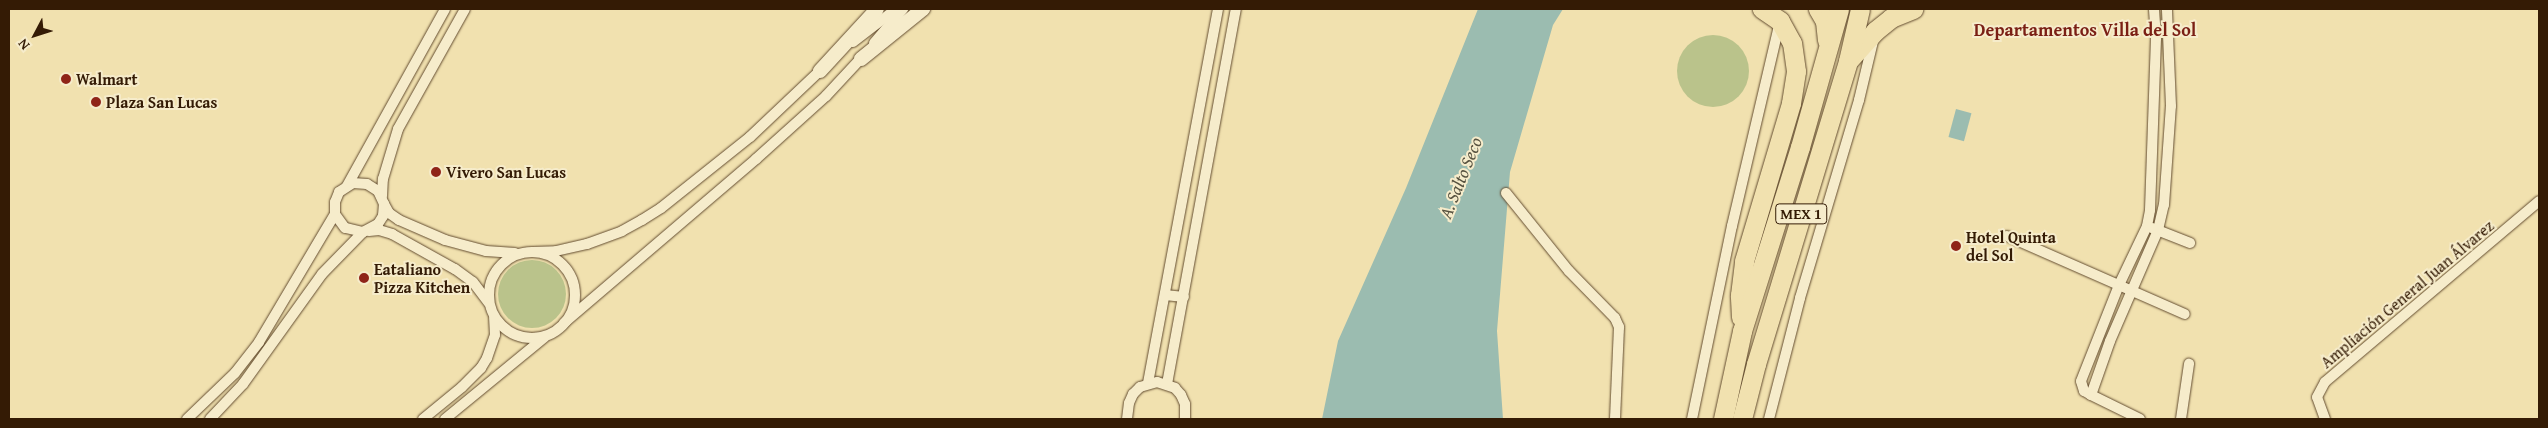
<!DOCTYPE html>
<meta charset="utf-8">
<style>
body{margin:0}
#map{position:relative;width:2548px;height:428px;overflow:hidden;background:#f1e1af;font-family:"Gentium Book Plus",serif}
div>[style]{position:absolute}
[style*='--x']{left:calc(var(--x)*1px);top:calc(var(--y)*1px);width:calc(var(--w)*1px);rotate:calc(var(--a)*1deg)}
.green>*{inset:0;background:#bac38b}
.round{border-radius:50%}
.water>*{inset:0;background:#9bbcb0;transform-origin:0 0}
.roads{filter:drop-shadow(0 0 1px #634c30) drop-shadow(0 0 1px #634c30)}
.street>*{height:10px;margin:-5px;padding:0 5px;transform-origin:5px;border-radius:5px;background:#f6eccb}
.street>.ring{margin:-5px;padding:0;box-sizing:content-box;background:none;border:10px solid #f6eccb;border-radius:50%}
.secondary>*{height:14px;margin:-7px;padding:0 7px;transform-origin:7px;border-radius:7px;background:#f6eccb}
.highway>*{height:19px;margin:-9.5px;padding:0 9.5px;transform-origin:9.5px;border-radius:9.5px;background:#f1e1af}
.dots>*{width:14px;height:14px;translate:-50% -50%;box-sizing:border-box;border:2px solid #f6eccb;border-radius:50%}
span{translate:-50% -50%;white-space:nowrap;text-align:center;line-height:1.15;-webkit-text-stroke:4px #f6eccb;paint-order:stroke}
.shield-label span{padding:1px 4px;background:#f6eccb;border:1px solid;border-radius:4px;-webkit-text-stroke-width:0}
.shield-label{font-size:15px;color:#341b05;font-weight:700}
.poi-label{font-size:16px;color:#341b05;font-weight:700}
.left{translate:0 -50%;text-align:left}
.street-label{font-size:16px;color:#341b05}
.neighbourhood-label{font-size:18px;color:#7a1f14;font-weight:700}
.water-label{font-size:18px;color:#585341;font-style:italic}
.frame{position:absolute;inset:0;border:10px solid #341b05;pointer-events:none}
.north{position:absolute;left:10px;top:10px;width:50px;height:50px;-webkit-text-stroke:4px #f6eccb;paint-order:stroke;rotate:230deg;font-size:14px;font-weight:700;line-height:20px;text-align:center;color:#341b05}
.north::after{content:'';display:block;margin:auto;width:18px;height:22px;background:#341b05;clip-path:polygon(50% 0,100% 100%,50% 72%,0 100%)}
</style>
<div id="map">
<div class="green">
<i class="round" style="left:1677px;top:35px;width:72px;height:72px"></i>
<i class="round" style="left:498px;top:260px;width:68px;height:68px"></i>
</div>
<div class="water">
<i style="clip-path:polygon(1478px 9px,1563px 9px,1553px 25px,1510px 172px,1497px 331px,1503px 419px,1322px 419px,1338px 341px,1406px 188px)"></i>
<i style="left:1956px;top:109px;width:16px;height:29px;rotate:15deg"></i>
</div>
<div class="roads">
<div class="street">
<i style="--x:853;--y:42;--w:54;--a:-37.5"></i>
<i style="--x:874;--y:43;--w:45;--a:-49.5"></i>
<i style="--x:347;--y:186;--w:202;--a:-61"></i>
<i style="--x:1506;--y:193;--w:100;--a:51.1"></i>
<i style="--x:1569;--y:271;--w:66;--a:45.6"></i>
<i style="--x:1615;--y:318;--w:10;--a:66"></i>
<i style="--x:1619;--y:327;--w:92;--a:92.5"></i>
<i style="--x:382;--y:196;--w:17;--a:-87"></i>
<i style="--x:383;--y:179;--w:52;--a:-73.3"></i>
<i style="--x:398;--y:129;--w:137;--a:-60.8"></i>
<i style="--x:384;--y:204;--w:10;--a:61"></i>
<i style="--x:389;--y:213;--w:12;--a:35"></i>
<i style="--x:399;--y:220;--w:50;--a:23.5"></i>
<i style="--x:445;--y:240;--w:42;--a:15"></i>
<i style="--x:486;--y:251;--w:29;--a:4"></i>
<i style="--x:2152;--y:228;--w:41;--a:21.5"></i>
<i style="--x:369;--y:231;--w:10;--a:-6"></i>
<i style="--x:379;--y:230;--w:14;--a:17"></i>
<i style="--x:392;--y:234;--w:72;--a:29.1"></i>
<i style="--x:455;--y:269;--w:22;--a:36"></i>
<i style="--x:473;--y:282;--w:26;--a:53"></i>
<i style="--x:2007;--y:236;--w:194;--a:23.7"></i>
<i style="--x:533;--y:252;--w:23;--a:-2"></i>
<i style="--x:556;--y:251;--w:32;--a:-13"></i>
<i style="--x:587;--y:244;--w:37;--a:-20"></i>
<i style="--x:622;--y:231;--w:23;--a:-29"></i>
<i style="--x:642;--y:220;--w:22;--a:-32"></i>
<i style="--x:661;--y:208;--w:114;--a:-38.6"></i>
<i style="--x:750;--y:137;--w:103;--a:-43.4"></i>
<i class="ring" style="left:489px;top:252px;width:76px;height:76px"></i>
<i style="--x:1165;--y:295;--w:19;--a:6"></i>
<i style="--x:564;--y:323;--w:253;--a:-40.5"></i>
<i style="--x:756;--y:159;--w:94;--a:-42"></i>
<i style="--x:826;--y:96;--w:57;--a:-47.1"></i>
<i style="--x:1148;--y:383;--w:380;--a:-79.4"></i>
<i style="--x:1167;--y:384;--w:381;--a:-79.6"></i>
<i style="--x:2091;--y:395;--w:57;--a:-70.6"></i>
<i style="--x:2110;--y:341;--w:121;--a:-66.6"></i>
<i style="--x:2158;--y:230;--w:26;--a:-77"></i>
<i style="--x:2164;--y:205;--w:99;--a:-86"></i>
<i style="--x:2171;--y:106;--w:97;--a:-92.4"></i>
<i style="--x:187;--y:419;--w:66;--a:-43.8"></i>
<i style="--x:235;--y:373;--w:39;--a:-52"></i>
<i style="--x:259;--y:342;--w:149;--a:-59.3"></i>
<i style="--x:335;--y:214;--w:12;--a:-90"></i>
<i style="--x:335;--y:202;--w:11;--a:-68"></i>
<i style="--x:339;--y:192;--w:17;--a:-33"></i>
<i style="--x:353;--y:183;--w:14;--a:4"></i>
<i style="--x:367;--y:184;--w:13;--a:32"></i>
<i style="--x:378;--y:191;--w:14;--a:65"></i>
<i style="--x:384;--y:204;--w:12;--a:95"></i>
<i style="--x:383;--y:216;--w:9;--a:122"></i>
<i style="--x:378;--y:224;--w:17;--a:152"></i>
<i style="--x:363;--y:232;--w:18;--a:-167"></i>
<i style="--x:345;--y:228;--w:17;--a:-126"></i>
<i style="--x:210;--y:419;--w:48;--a:-46.7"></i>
<i style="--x:243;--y:384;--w:135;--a:-54.3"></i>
<i style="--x:322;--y:274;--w:59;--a:-45.7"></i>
<i style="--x:423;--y:419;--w:50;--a:-39.4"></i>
<i style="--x:462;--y:387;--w:27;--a:-45"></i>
<i style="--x:481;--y:368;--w:12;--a:-59"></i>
<i style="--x:487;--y:358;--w:24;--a:-71"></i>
<i style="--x:495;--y:335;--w:17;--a:-93"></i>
<i style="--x:445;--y:419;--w:129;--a:-39.4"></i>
<i style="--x:1127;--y:419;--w:16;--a:-83"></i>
<i style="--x:1129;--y:403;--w:10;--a:-66"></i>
<i style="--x:1133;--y:394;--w:10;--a:-45"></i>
<i style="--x:1140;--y:387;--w:18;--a:-16"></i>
<i style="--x:1157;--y:382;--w:19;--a:18"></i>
<i style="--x:1175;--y:388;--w:9;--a:49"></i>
<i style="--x:1181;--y:395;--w:10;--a:66"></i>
<i style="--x:1185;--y:404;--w:15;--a:90"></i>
<i style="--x:1692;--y:419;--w:197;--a:-78.3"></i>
<i style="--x:1732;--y:226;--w:210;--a:-76.8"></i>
<i style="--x:1769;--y:419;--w:125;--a:-75.6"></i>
<i style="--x:1800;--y:298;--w:207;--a:-73.4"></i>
<i style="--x:1859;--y:100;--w:65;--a:-76.6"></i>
<i style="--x:2140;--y:419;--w:55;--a:-153.9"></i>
<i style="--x:2091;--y:395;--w:8;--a:-150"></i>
<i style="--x:2084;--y:391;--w:10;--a:-107"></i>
<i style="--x:2081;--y:381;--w:103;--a:-68.4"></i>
<i style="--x:2119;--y:285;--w:65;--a:-64.6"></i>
<i style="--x:2147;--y:226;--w:16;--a:-79"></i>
<i style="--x:2150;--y:210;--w:172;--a:-88"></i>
<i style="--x:2156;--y:38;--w:29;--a:-94"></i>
<i style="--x:2181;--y:419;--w:56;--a:-81.7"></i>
<i style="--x:2325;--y:419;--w:23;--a:-110"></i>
<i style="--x:2317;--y:397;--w:17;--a:-62"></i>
<i style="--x:2325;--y:382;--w:280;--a:-40.2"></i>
</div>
<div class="secondary">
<i style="--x:861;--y:59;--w:80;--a:-38.9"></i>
<i style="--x:820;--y:71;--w:84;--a:-47.4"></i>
</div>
<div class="highway">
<i style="--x:1818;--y:9;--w:14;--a:60"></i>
<i style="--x:1825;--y:21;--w:19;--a:84"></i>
<i style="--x:1850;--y:59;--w:38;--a:-48"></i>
<i style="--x:1875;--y:31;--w:21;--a:-39"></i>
<i style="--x:1891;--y:18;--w:24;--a:-22"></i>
<i style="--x:1741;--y:317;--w:22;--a:-93"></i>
<i style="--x:1740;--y:295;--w:34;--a:-83"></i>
<i style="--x:1744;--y:261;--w:165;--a:-73.4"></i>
<i style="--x:1791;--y:103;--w:32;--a:-81"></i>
<i style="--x:1796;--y:71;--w:28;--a:-98"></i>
<i style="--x:1792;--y:43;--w:25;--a:-119"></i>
<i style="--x:1780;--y:21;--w:22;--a:-146"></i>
<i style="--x:1723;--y:419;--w:90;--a:-77.8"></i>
<i style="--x:1742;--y:331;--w:193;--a:-72.5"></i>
<i style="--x:1800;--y:147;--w:143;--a:-74.2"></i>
<i style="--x:1742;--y:419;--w:57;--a:-75.7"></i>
<i style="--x:1756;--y:364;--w:317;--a:-73.1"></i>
<i style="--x:1848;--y:61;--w:53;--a:-77"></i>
</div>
</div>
<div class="dots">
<i style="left:66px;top:79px;background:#8f2418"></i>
<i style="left:96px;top:102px;background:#8f2418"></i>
<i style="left:436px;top:172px;background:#8f2418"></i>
<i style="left:1956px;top:246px;background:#8f2418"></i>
<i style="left:364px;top:278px;background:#8f2418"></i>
</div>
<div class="shield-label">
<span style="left:1801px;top:214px">MEX 1</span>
</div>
<div class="poi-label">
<span class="left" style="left:76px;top:79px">Walmart</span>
<span class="left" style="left:106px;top:102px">Plaza San Lucas</span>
<span class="left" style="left:446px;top:172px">Vivero San Lucas</span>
<span class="left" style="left:1966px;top:246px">Hotel Quinta<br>del Sol</span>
<span class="left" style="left:374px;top:278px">Eataliano<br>Pizza Kitchen</span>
</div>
<div class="street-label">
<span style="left:2407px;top:294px;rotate:-40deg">Ampliación General Juan Álvarez</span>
</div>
<div class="neighbourhood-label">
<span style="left:2085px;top:30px">Departamentos Villa del Sol</span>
</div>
<div class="water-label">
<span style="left:1461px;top:178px;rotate:-68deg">A. Salto Seco</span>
</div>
<div class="frame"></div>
<div class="north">N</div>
</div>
